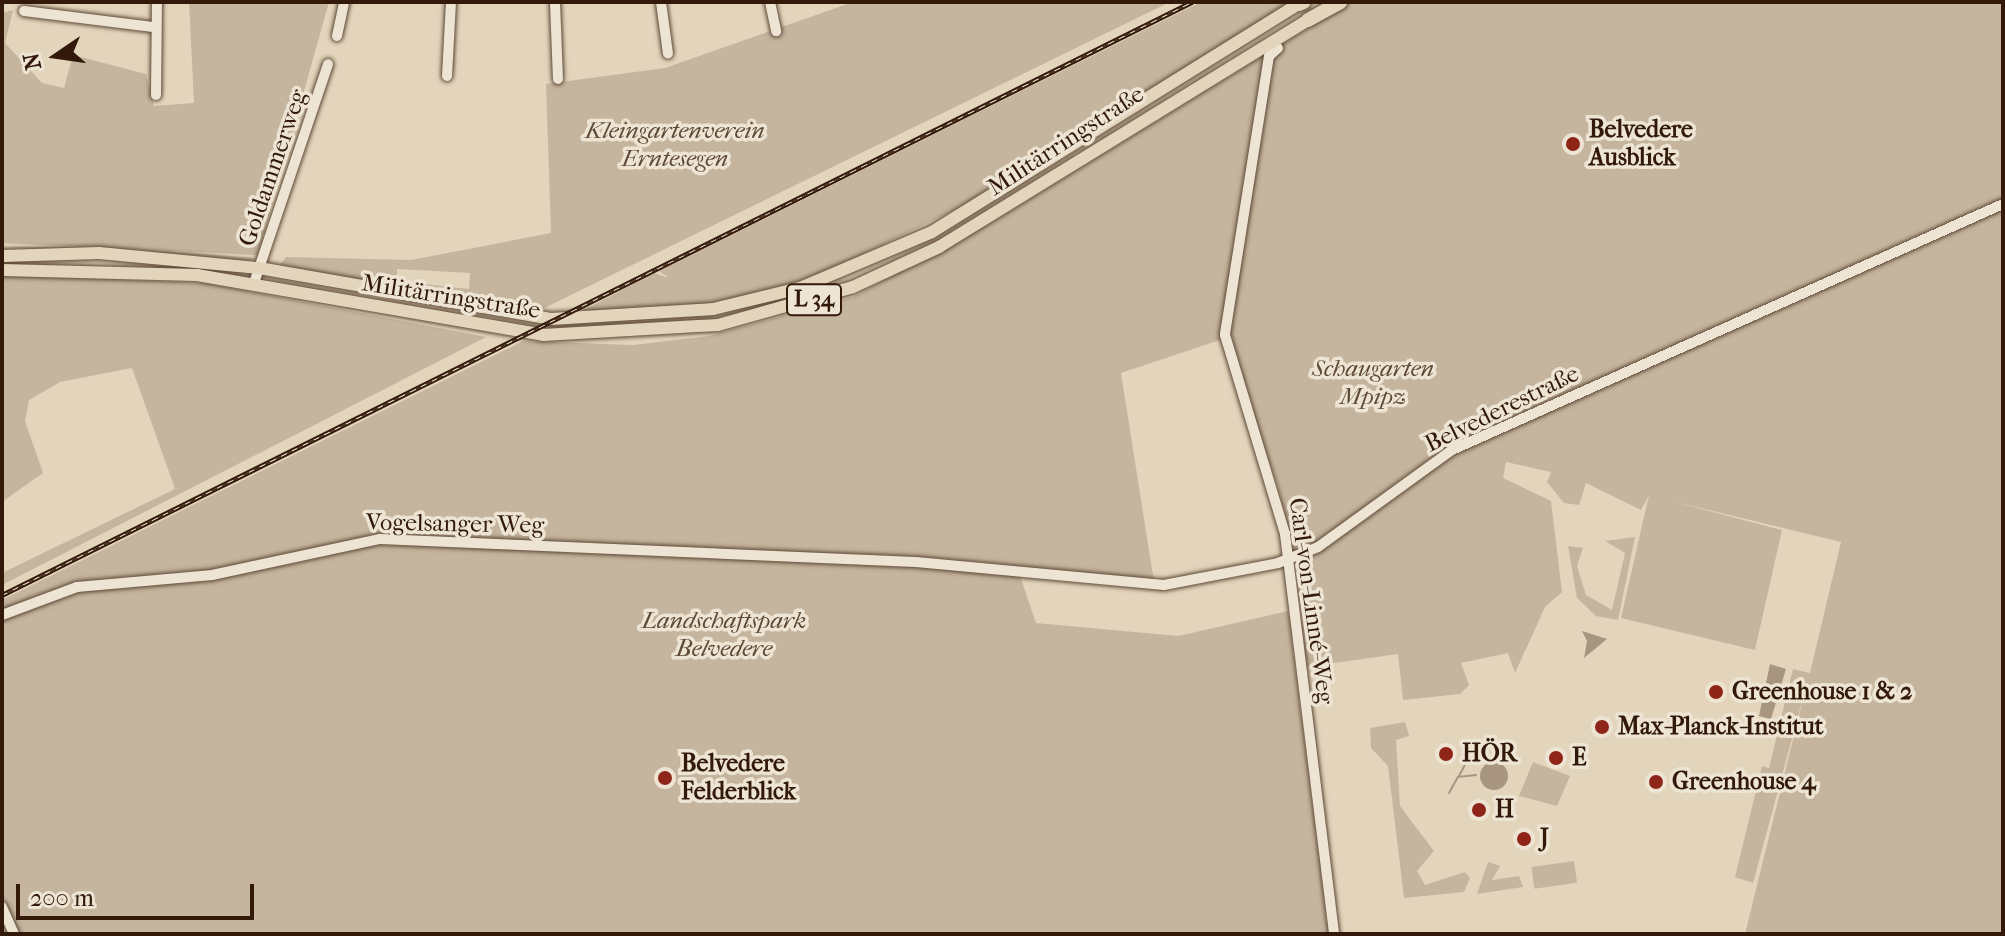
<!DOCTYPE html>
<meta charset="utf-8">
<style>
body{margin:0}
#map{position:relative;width:2005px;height:936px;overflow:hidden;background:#e3d5bc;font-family:"IM FELL French Canon",serif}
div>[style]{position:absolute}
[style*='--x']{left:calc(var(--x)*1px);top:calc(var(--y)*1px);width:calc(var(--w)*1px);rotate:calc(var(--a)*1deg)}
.green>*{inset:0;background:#c5b59e;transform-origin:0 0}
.water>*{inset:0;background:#a7957f}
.round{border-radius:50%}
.stream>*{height:2px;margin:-1px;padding:0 1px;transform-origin:1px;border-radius:1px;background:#a7957f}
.roads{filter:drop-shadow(0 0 2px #5e4836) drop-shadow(0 0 2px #5e4836)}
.minor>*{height:10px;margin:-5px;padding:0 5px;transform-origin:5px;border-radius:5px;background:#ede4d3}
.major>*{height:12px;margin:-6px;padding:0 6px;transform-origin:6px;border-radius:6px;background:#e3d5bc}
.highway>*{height:14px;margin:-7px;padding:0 7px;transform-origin:7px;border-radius:7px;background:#e3d5bc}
.rail>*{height:5px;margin-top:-2.5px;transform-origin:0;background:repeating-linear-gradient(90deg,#ede4d3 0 6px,#32190a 0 12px);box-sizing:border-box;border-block:2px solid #32190a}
.dots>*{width:22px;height:22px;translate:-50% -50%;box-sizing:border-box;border:4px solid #ede4d3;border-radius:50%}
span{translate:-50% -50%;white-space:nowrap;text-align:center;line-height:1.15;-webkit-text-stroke:7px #ede4d3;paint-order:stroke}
.shield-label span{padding:2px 6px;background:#ede4d3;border:2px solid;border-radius:6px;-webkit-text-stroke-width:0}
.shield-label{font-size:22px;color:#32190a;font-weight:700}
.poi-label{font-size:24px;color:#32190a;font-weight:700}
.left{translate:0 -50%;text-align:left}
.park-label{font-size:24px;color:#5e4836;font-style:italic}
.street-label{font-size:24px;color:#32190a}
.frame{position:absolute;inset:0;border:4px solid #32190a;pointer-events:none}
.north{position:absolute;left:16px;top:16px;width:80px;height:80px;-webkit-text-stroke:6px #ede4d3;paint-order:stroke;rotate:257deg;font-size:22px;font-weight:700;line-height:32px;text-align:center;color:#32190a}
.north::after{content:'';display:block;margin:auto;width:28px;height:36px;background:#32190a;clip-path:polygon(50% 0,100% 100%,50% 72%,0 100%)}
.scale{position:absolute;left:16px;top:884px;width:238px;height:36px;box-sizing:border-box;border:4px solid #32190a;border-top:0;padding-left:10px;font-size:24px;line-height:28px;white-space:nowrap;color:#32190a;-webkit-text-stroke:6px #ede4d3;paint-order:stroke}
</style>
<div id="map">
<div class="green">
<i style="clip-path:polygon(189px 2px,329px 2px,258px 255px,2px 243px,2px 13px,13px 10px,5px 43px,42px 83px,64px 88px,73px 55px,146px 74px,154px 106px,194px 103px)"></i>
<i style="clip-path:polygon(evenodd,853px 2px,1170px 2px,530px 315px,278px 267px,286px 257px,411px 260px,551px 233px,546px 84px,665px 68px,853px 2px,397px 269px,470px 273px,469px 289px,397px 281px,397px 269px)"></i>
<i style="clip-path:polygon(1201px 2px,1292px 2px,975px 200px,817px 276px,715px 304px,574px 315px,654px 273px,669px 278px,659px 271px)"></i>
<i style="clip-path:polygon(1351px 2px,2003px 2px,2003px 934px,1745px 934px,1807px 683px,1753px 883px,1735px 877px,1762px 766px,1769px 768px,1793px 669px,1810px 673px,1841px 542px,1667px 500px,1782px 530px,1755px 650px,1621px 618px,1649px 495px,1641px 510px,1586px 483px,1579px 505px,1564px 503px,1547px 482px,1551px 472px,1506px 462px,1503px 478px,1551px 501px,1562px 592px,1545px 607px,1515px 673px,1508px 653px,1461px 663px,1469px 685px,1460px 694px,1403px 700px,1398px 654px,1306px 667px,1296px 563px,1323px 547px,1293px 550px,1277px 483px,1223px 339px,1121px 373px,1154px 582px,1017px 567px,1036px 623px,1178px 636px,1288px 611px,1329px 934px,2px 934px,2px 600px,523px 341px,633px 345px,709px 336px,853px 297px,994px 221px)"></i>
<i style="clip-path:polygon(2px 247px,124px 247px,254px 258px,247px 262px)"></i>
<i style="clip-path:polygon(2px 275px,205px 283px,486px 337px,2px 585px,2px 573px,175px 489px,132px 368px,60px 382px,29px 400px,25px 421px,43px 473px,2px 502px)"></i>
<i style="clip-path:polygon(1635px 537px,1618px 620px,1596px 616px,1577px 598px,1568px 546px,1583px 548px,1577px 566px,1586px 595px,1612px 610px,1625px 553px,1605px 541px)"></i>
<i style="clip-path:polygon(1405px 722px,1409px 736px,1396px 740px,1400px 806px,1434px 851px,1417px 871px,1425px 885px,1465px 872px,1470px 878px,1464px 892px,1404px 898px,1388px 766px,1371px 748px,1370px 728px)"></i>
<i style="clip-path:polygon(1533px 762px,1570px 776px,1557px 806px,1519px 796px)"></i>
<i style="left:1574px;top:861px;width:22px;height:43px;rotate:82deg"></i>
<i style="clip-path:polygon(1488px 862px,1500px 866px,1492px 880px,1519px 876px,1523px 887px,1477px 894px)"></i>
</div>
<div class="water">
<i style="clip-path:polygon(1582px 631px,1607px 639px,1584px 658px,1587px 641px)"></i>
<i style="clip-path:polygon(1770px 664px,1786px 669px,1771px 719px,1759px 716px)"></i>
<i class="round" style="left:1480px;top:762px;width:28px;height:28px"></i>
</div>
<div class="stream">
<i style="--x:1459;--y:776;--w:30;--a:-62"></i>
<i style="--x:1449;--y:793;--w:18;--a:-61"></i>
<i style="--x:1458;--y:777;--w:18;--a:-6"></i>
</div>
<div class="roads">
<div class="minor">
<i style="--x:555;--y:2;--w:77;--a:87.8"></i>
<i style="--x:661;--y:2;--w:52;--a:82.3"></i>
<i style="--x:770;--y:2;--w:30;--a:78"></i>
<i style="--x:24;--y:11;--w:130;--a:7.1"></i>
<i style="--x:337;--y:36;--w:35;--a:-78"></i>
<i style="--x:1278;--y:48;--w:12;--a:138"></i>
<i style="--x:1269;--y:56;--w:282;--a:99"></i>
<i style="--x:1225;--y:335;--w:208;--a:73.2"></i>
<i style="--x:1285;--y:534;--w:403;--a:83"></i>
<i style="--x:447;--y:76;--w:74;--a:-86.9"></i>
<i style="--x:156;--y:95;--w:93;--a:-89.4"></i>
<i style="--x:254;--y:283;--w:231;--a:-71.3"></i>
<i style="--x:2;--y:615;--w:80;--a:-20.5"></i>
<i style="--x:77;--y:587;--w:136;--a:-5.1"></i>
<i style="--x:212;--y:575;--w:172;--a:-12.1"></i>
<i style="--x:380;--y:539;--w:536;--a:2.46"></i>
<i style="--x:916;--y:562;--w:249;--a:5.3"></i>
<i style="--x:1164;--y:585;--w:116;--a:-10.9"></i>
<i style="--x:1278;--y:563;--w:43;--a:-21.8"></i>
<i style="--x:1318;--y:547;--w:165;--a:-35.9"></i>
<i style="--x:1452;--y:450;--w:603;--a:-24.06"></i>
<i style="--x:2;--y:907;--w:30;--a:66"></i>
</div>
<div class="major">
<i style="--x:2;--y:256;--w:97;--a:-1.8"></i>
<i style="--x:99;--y:253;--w:161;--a:5.4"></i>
<i style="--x:259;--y:268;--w:296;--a:9.9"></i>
<i style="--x:551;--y:319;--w:162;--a:-3.5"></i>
<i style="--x:713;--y:309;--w:89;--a:-13.6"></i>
<i style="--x:800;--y:288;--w:143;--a:-23"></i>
<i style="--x:932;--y:232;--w:432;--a:-31.9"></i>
<i style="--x:2;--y:270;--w:195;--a:1.5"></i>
<i style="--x:197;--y:275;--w:351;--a:9.8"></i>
<i style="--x:543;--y:335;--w:175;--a:-3.3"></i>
<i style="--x:718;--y:325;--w:140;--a:-15.7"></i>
<i style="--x:853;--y:287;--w:95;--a:-24.9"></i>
<i style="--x:939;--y:247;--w:433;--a:-31.6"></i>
</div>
<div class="highway">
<i style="--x:1299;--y:4;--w:5;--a:-22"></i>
<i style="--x:1308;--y:20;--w:37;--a:-29"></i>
</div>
</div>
<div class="rail">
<i style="--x:2;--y:595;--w:1330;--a:-26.49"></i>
</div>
<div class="dots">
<i style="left:1573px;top:144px;background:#8f2418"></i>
<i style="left:1716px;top:692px;background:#8f2418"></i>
<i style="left:1602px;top:727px;background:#8f2418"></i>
<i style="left:1446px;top:754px;background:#8f2418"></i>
<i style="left:1556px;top:758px;background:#8f2418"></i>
<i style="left:665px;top:778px;background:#8f2418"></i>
<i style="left:1656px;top:782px;background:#8f2418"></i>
<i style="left:1479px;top:810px;background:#8f2418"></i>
<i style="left:1524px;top:839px;background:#8f2418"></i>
</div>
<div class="shield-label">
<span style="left:814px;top:300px">L 34</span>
</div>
<div class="poi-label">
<span class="left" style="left:1589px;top:144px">Belvedere<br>Ausblick</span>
<span class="left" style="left:1732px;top:692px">Greenhouse 1 &amp; 2</span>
<span class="left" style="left:1618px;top:727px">Max-Planck-Institut</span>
<span class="left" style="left:1462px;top:754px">HÖR</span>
<span class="left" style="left:1572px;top:758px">E</span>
<span class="left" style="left:681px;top:778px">Belvedere<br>Felderblick</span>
<span class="left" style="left:1672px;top:782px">Greenhouse 4</span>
<span class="left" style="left:1495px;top:810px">H</span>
<span class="left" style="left:1540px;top:839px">J</span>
</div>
<div class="park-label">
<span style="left:675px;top:145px">Kleingartenverein<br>Erntesegen</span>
<span style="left:1373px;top:383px">Schaugarten<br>Mpipz</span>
<span style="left:724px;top:635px">Landschaftspark<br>Belvedere</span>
</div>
<div class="street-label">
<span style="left:1066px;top:141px;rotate:-33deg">Militärringstraße</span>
<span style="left:273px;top:168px;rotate:-71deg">Goldammerweg</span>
<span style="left:451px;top:297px;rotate:9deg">Militärringstraße</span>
<span style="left:1502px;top:409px;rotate:-26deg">Belvederestraße</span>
<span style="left:455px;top:524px;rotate:1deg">Vogelsanger Weg</span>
<span style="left:1311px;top:601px;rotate:82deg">Carl-von-Linné-Weg</span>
</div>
<div class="frame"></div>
<div class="north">N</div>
<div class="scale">200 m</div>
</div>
